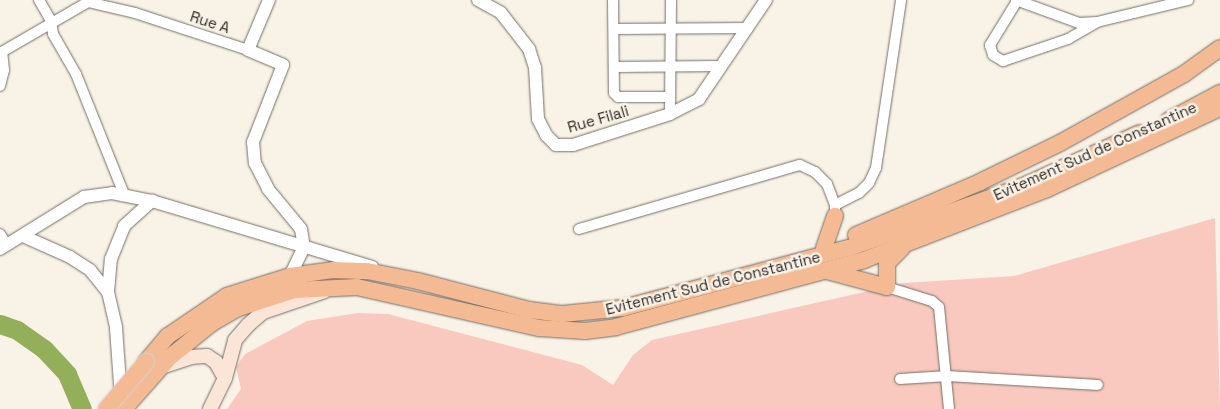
<!DOCTYPE html>
<style>
body{margin:0}
#map{position:relative;width:1220px;height:409px;overflow:hidden;background:#f9f2e7;font-family:"Space Grotesk",sans-serif}
div>[style]{position:absolute}
[style*='--x']{left:calc(var(--x)*1px);top:calc(var(--y)*1px);width:calc(var(--w)*1px);rotate:calc(var(--a)*1deg)}
.green>*{inset:0;background:#f9c9bf}
.river>*{height:19px;margin:-9.5px;padding:0 9.5px;transform-origin:9.5px;border-radius:9.5px;background:#94af5a}
.roads{filter:drop-shadow(0 0 1px #756e65) drop-shadow(0 0 1px #756e65)}
.minor>*{height:10px;margin:-5px;padding:0 5px;transform-origin:5px;border-radius:5px;background:#fff}
.tertiary>*{height:12px;margin:-6px;padding:0 6px;transform-origin:6px;border-radius:6px;background:#fff}
.secondary>*{height:14px;margin:-7px;padding:0 7px;transform-origin:7px;border-radius:7px;background:#fbe5d7}
.trunk>*{height:16px;margin:-8px;padding:0 8px;transform-origin:8px;border-radius:8px;background:#f4ba94}
.bridges{filter:drop-shadow(0 0 1px #d5d4d3) drop-shadow(0 0 1px #d5d4d3)}
.trunk-bridge>*{height:16px;margin:-8px;padding:0 8px;transform-origin:8px;border-radius:8px;background:#f4ba94}
span{translate:-50% -50%;white-space:nowrap;text-align:center;line-height:1.15;-webkit-text-stroke:5px #f9f2e7;paint-order:stroke}
.street-label{font-size:15px;color:#2c2925}
</style>
<div id="map">
<div class="green">
<i style="clip-path:polygon(1215px 218px,1220px 409px,227px 409px,241px 389px,236px 367px,245px 354px,307px 321px,358px 313px,388px 314px,582px 365px,613px 385px,633px 355px,652px 340px,904px 283px,1014px 276px)"></i>
</div>
<div class="river">
<i style="--x:0;--y:324;--w:18;--a:19"></i>
<i style="--x:17;--y:330;--w:33;--a:35"></i>
<i style="--x:44;--y:349;--w:34;--a:47"></i>
<i style="--x:67;--y:374;--w:38;--a:67"></i>
</div>
<div class="roads">
<div class="minor">
<i style="--x:39;--y:0;--w:24;--a:60"></i>
<i style="--x:51;--y:21;--w:13;--a:81"></i>
<i style="--x:53;--y:34;--w:46;--a:60.1"></i>
<i style="--x:76;--y:74;--w:129;--a:68.2"></i>
<i style="--x:613;--y:0;--w:93;--a:89.4"></i>
<i style="--x:614;--y:93;--w:6;--a:45"></i>
<i style="--x:618;--y:97;--w:52;--a:0"></i>
<i style="--x:1016;--y:0;--w:67;--a:20.1"></i>
<i style="--x:1079;--y:23;--w:18;--a:-3"></i>
<i style="--x:1097;--y:22;--w:94;--a:-13.6"></i>
<i style="--x:1017;--y:1;--w:52;--a:121.5"></i>
<i style="--x:990;--y:45;--w:10;--a:73"></i>
<i style="--x:993;--y:55;--w:12;--a:31"></i>
<i style="--x:1003;--y:61;--w:69;--a:-18.7"></i>
<i style="--x:1068;--y:39;--w:34;--a:-30"></i>
<i style="--x:614;--y:29;--w:134;--a:-0.4"></i>
<i style="--x:0;--y:53;--w:102;--a:-30.1"></i>
<i style="--x:88;--y:2;--w:48;--a:13.2"></i>
<i style="--x:135;--y:13;--w:119;--a:18.1"></i>
<i style="--x:615;--y:67;--w:106;--a:-0.5"></i>
<i style="--x:0;--y:86;--w:16;--a:-76"></i>
<i style="--x:4;--y:70;--w:18;--a:-96"></i>
<i style="--x:670;--y:114;--w:114;--a:-89.5"></i>
<i style="--x:835;--y:205;--w:27;--a:-27"></i>
<i style="--x:859;--y:193;--w:14;--a:-45"></i>
<i style="--x:869;--y:183;--w:17;--a:-65"></i>
<i style="--x:876;--y:168;--w:170;--a:-81.5"></i>
<i style="--x:579;--y:229;--w:230;--a:-16.2"></i>
<i style="--x:800;--y:165;--w:17;--a:25"></i>
<i style="--x:815;--y:172;--w:17;--a:45"></i>
<i style="--x:827;--y:184;--w:22;--a:69"></i>
<i style="--x:835;--y:205;--w:11;--a:90"></i>
<i style="--x:0;--y:234;--w:13;--a:58"></i>
<i style="--x:887;--y:287;--w:47;--a:17.3"></i>
<i style="--x:932;--y:301;--w:9;--a:41"></i>
<i style="--x:939;--y:307;--w:102;--a:84.4"></i>
<i style="--x:900;--y:379;--w:48;--a:-3.6"></i>
<i style="--x:948;--y:376;--w:150;--a:3.4"></i>
</div>
<div class="tertiary">
<i style="--x:269;--y:0;--w:54;--a:112.8"></i>
<i style="--x:248;--y:50;--w:38;--a:23"></i>
<i style="--x:283;--y:65;--w:83;--a:111.3"></i>
<i style="--x:253;--y:142;--w:21;--a:85"></i>
<i style="--x:255;--y:163;--w:29;--a:63"></i>
<i style="--x:268;--y:189;--w:52;--a:50.5"></i>
<i style="--x:301;--y:229;--w:18;--a:81"></i>
<i style="--x:304;--y:247;--w:32;--a:116"></i>
<i style="--x:478;--y:0;--w:26;--a:29"></i>
<i style="--x:501;--y:13;--w:46;--a:52.1"></i>
<i style="--x:529;--y:49;--w:20;--a:72"></i>
<i style="--x:535;--y:68;--w:51;--a:86.6"></i>
<i style="--x:538;--y:119;--w:18;--a:63"></i>
<i style="--x:546;--y:135;--w:14;--a:45"></i>
<i style="--x:556;--y:145;--w:17;--a:0"></i>
<i style="--x:573;--y:145;--w:102;--a:-17.7"></i>
<i style="--x:670;--y:114;--w:33;--a:-27"></i>
<i style="--x:699;--y:99;--w:120;--a:-55.9"></i>
<i style="--x:23;--y:236;--w:51;--a:24.1"></i>
<i style="--x:70;--y:257;--w:24;--a:33"></i>
<i style="--x:90;--y:270;--w:28;--a:51"></i>
<i style="--x:108;--y:292;--w:37;--a:77"></i>
<i style="--x:116;--y:328;--w:69;--a:85.9"></i>
<i style="--x:0;--y:249;--w:99;--a:-31.8"></i>
<i style="--x:84;--y:197;--w:28;--a:-8"></i>
<i style="--x:112;--y:193;--w:41;--a:11.3"></i>
<i style="--x:152;--y:201;--w:230;--a:16.7"></i>
<i style="--x:108;--y:292;--w:33;--a:-85"></i>
<i style="--x:111;--y:259;--w:35;--a:-68"></i>
<i style="--x:124;--y:226;--w:38;--a:-42"></i>
</div>
<div class="secondary">
<i style="--x:161;--y:367;--w:32;--a:-18"></i>
<i style="--x:191;--y:357;--w:16;--a:-4"></i>
<i style="--x:207;--y:356;--w:11;--a:34"></i>
<i style="--x:216;--y:362;--w:18;--a:61"></i>
<i style="--x:210;--y:409;--w:34;--a:-64"></i>
<i style="--x:225;--y:378;--w:39;--a:-75"></i>
<i style="--x:235;--y:340;--w:20;--a:-49"></i>
<i style="--x:248;--y:325;--w:20;--a:-41"></i>
<i style="--x:263;--y:312;--w:65;--a:-18.7"></i>
</div>
<div class="trunk">
<i style="--x:1169;--y:120;--w:58;--a:-27.9"></i>
<i style="--x:856;--y:235;--w:135;--a:-23.1"></i>
<i style="--x:980;--y:182;--w:89;--a:-26"></i>
<i style="--x:1060;--y:143;--w:142;--a:-29.1"></i>
<i style="--x:1184;--y:74;--w:44;--a:-35.8"></i>
<i style="--x:824;--y:248;--w:34;--a:-71"></i>
<i style="--x:827;--y:271;--w:62;--a:14.9"></i>
<i style="--x:887;--y:287;--w:24;--a:-90"></i>
<i style="--x:887;--y:263;--w:21;--a:-45"></i>
<i style="--x:146;--y:362;--w:34;--a:-50"></i>
<i style="--x:168;--y:336;--w:71;--a:-34.1"></i>
<i style="--x:227;--y:296;--w:66;--a:-17.6"></i>
<i style="--x:290;--y:276;--w:43;--a:-7.9"></i>
<i style="--x:333;--y:270;--w:34;--a:2"></i>
<i style="--x:367;--y:271;--w:52;--a:11.1"></i>
<i style="--x:418;--y:281;--w:115;--a:14.6"></i>
<i style="--x:529;--y:310;--w:34;--a:7"></i>
<i style="--x:563;--y:314;--w:60;--a:-5.7"></i>
<i style="--x:623;--y:308;--w:234;--a:-14.9"></i>
<i style="--x:849;--y:248;--w:185;--a:-19.6"></i>
<i style="--x:1023;--y:186;--w:128;--a:-24.4"></i>
<i style="--x:124;--y:409;--w:69;--a:-48.5"></i>
<i style="--x:170;--y:357;--w:54;--a:-39"></i>
<i style="--x:212;--y:323;--w:28;--a:-30"></i>
<i style="--x:236;--y:309;--w:61;--a:-18.1"></i>
<i style="--x:294;--y:290;--w:63;--a:-2.7"></i>
<i style="--x:357;--y:287;--w:187;--a:12.7"></i>
<i style="--x:539;--y:328;--w:46;--a:3.7"></i>
<i style="--x:585;--y:331;--w:31;--a:-7"></i>
<i style="--x:616;--y:327;--w:257;--a:-15.1"></i>
<i style="--x:864;--y:260;--w:196;--a:-21.2"></i>
<i style="--x:1047;--y:189;--w:191;--a:-25.1"></i>
</div>
</div>
<div class="bridges">
<div class="trunk-bridge">
<i style="--x:106;--y:409;--w:62;--a:-49.6"></i>
</div>
</div>
<div class="street-label">
<span style="left:210px;top:22px;rotate:18deg">Rue A</span>
<span style="left:598px;top:119px;rotate:-16deg">Rue Filali</span>
<span style="left:1095px;top:151px;rotate:-24deg">Evitement Sud de Constantine</span>
<span style="left:713px;top:283px;rotate:-14deg">Evitement Sud de Constantine</span>
</div>
</div>
